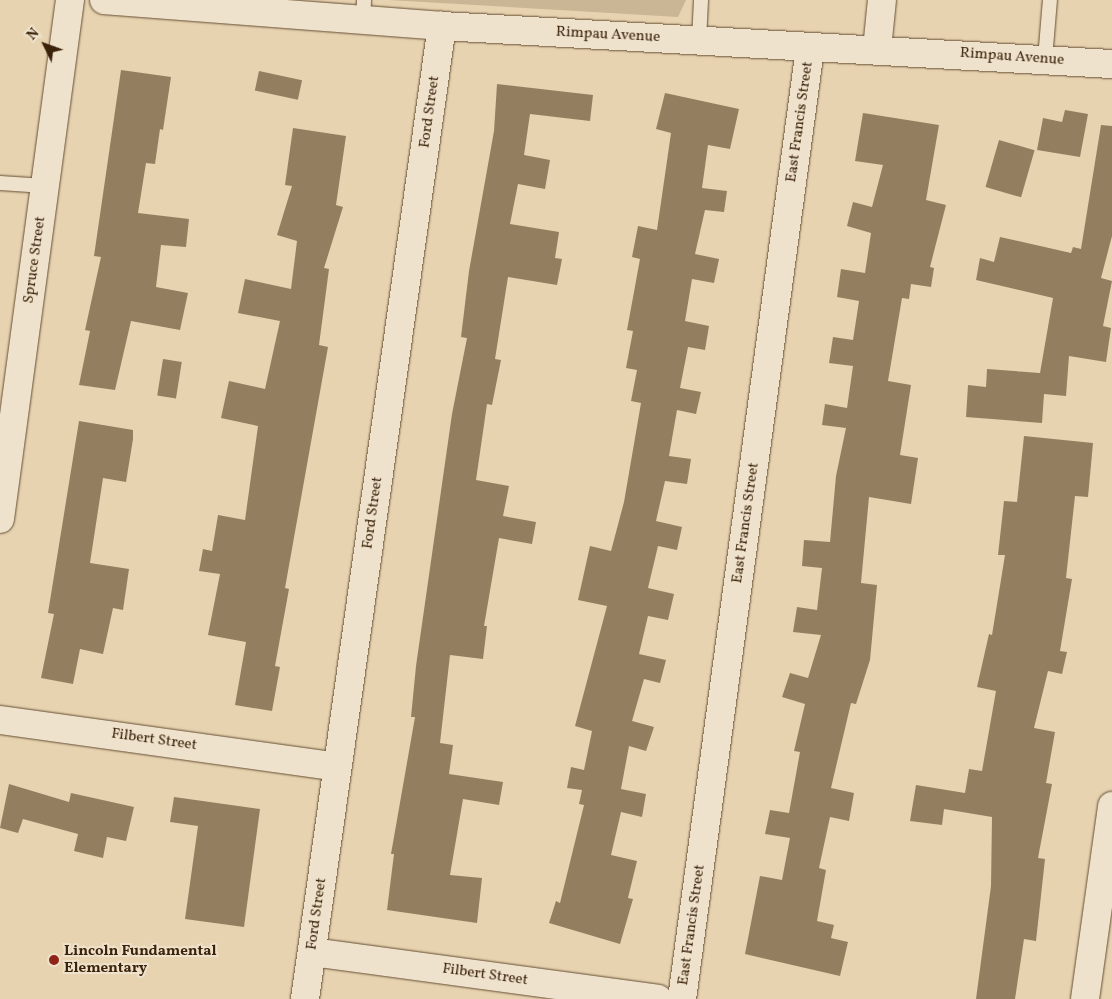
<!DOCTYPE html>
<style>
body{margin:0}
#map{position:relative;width:1112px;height:999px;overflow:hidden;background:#e7d3b0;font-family:Vollkorn,serif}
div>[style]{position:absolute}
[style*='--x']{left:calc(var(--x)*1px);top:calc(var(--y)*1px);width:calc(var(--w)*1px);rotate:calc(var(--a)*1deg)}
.green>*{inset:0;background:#cab594}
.building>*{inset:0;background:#947e60;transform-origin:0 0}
.roads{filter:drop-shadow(0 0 1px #664e34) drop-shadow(0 0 1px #664e34)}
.lane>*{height:14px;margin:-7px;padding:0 7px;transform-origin:7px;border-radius:7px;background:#efe2cc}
.street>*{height:28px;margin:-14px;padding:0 14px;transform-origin:14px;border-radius:14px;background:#efe2cc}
.secondary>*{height:28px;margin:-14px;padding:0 14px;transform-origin:14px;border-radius:14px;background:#efe2cc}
.dots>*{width:14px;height:14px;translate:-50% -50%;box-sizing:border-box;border:2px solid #efe2cc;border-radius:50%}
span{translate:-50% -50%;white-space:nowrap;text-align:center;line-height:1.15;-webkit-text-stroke:4px #efe2cc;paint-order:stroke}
.street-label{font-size:15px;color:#3b220a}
.poi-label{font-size:15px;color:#3b220a;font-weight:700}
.left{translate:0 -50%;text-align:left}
.north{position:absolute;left:20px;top:20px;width:50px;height:50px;-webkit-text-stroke:4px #efe2cc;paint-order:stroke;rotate:312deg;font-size:14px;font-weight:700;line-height:20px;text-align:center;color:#3b220a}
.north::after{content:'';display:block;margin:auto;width:18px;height:22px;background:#3b220a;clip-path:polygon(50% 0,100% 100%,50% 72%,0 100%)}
</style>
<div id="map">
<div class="green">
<i style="clip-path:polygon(389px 0,686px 0,678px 17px)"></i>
</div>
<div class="building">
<i style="clip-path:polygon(121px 70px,171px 77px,163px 130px,160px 129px,155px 164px,146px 163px,138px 213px,189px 219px,186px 247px,161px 245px,156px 287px,188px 293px,180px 330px,131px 321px,115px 390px,79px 385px,90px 331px,85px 330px,101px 257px,94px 256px)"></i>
<i style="left:259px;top:71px;width:44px;height:20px;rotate:12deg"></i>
<i style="clip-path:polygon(497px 84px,593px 95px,590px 121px,530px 114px,524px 155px,550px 160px,545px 189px,518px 184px,510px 224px,559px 232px,555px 258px,562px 259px,557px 285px,508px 277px,495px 359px,501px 360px,492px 405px,487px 404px,476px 480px,509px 486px,503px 516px,536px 522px,532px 544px,499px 538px,484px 626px,487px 626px,483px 659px,450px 655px,440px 743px,453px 745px,449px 774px,503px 782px,499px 805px,463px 799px,450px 875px,482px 878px,477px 923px,387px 910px,394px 854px,391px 854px,415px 717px,411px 717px,416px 666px,452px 414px,467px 338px,461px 337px,469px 271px,494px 131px)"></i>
<i style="clip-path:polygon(665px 93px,739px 109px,730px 149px,708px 145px,702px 188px,727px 191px,724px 212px,705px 210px,695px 254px,719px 259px,714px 283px,692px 279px,685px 321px,709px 326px,705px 350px,688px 347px,680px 388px,701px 392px,696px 414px,677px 410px,669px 456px,691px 459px,687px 484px,665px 481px,656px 521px,682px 527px,677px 550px,658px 546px,648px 588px,674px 594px,668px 620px,648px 616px,639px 654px,666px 660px,660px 683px,644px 679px,632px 721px,654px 727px,646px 751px,629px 746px,621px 789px,646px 794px,642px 817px,621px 812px,611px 855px,637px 861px,628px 898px,633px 899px,620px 944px,549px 923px,556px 901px,560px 903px,584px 805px,579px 804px,582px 790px,567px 788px,571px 767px,584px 770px,592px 731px,575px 726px,607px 606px,578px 600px,590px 546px,611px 551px,624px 502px,641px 403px,631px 401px,637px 370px,626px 368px,633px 331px,627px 330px,640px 259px,632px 257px,638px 226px,657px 230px,671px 133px,656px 129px)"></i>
<i style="clip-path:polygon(1065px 110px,1088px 114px,1080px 157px,1037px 150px,1043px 118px,1062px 122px)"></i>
<i style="clip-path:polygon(863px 113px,939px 125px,926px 200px,946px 205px,930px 267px,934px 268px,931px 287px,911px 284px,909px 299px,902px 298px,888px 381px,911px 385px,900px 455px,918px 458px,911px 504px,869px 497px,861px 583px,877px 585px,870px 660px,856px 704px,851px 703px,831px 788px,854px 793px,849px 821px,830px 817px,819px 868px,826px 870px,817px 921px,834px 925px,831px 938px,848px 942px,840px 976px,745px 954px,760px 876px,782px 880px,790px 838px,765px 834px,770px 810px,789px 813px,800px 752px,794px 751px,805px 704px,782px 697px,790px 673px,808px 678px,821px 635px,793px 632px,797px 607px,817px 610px,822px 568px,802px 566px,804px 540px,830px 542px,836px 476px,846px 428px,822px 425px,825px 404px,847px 408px,853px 366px,829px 363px,833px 337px,853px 340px,859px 301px,837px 297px,841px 269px,865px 273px,871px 233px,847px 226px,853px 202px,872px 207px,883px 165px,855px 161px)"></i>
<i style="clip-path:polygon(1101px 125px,1112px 126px,1112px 236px,1101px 278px,1112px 281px,1103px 326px,1111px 328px,1106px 362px,1069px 356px,1066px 396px,1044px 394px,1042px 423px,966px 417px,968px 385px,986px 387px,987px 369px,1040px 373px,1053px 298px,976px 280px,980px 258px,994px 262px,1000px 237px,1071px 253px,1073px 247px,1081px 249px)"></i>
<i style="clip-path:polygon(293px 128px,346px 136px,336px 205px,343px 207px,324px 268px,329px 269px,319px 345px,328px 347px,285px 588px,289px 589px,275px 666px,280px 667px,272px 711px,235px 705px,246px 642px,208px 635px,220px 574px,199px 571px,203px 549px,212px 551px,218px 515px,245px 520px,258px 426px,221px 418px,229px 381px,265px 389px,280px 321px,238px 313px,245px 279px,291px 289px,297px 241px,277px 235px,292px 186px,285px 185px)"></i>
<i style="left:999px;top:140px;width:37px;height:49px;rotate:16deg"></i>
<i style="left:163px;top:359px;width:19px;height:37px;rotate:9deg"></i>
<i style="clip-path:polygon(79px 421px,133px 430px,133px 439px,126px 482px,103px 478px,90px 563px,129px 569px,123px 610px,113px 608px,103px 654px,80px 649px,73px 684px,41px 678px,54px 614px,48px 613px)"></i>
<i style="clip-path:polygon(1024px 436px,1093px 443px,1088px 497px,1075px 496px,1066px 578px,1072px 579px,1060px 651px,1067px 652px,1062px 674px,1048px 671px,1034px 728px,1055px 732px,1046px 783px,1052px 784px,1038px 858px,1045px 859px,1036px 941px,1024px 939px,1015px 999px,976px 999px,991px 886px,992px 817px,944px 809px,942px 825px,910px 821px,916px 785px,965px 793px,969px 769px,982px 771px,996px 691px,977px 687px,989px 634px,992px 635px,1005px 555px,998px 555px,1004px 501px,1017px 502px)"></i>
<i style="clip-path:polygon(9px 784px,69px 802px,71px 793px,134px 807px,126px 841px,107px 837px,103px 858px,74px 851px,78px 834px,23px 819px,18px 833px,0 828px)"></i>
<i style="clip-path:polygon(174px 797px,260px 809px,244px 927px,185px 919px,198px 826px,170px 822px)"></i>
</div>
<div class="roads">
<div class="lane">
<i style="--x:363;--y:20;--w:20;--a:-87"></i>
<i style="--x:699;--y:40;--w:40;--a:-87.1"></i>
<i style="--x:1045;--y:59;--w:59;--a:-85.2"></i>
<i style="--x:0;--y:183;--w:45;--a:3.8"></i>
</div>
<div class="street">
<i style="--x:877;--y:49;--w:49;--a:-84.2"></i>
<i style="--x:0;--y:519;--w:524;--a:-82.32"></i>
<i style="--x:0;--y:720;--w:340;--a:7.9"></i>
<i style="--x:312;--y:952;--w:349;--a:7.7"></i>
<i style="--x:305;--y:999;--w:983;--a:-81.99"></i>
<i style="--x:682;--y:999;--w:960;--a:-82.33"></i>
<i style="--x:1085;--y:999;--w:195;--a:-82"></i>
</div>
<div class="secondary">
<i style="--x:104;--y:0;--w:339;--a:4.4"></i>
<i style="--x:442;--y:26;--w:671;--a:3.25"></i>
</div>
</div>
<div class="dots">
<i style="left:54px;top:960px;background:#8f2418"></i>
</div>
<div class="street-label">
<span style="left:608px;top:35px;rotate:3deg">Rimpau Avenue</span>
<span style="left:1012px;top:57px;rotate:4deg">Rimpau Avenue</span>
<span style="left:430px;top:112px;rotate:-82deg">Ford Street</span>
<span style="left:800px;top:122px;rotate:-82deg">East Francis Street</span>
<span style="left:35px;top:260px;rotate:-82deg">Spruce Street</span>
<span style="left:373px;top:513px;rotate:-82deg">Ford Street</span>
<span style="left:746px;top:523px;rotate:-82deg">East Francis Street</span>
<span style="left:154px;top:740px;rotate:8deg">Filbert Street</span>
<span style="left:317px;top:914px;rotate:-82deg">Ford Street</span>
<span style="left:692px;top:925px;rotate:-82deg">East Francis Street</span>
<span style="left:485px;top:975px;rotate:8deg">Filbert Street</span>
</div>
<div class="poi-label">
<span class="left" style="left:64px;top:960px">Lincoln Fundamental<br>Elementary</span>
</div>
<div class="north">N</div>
</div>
